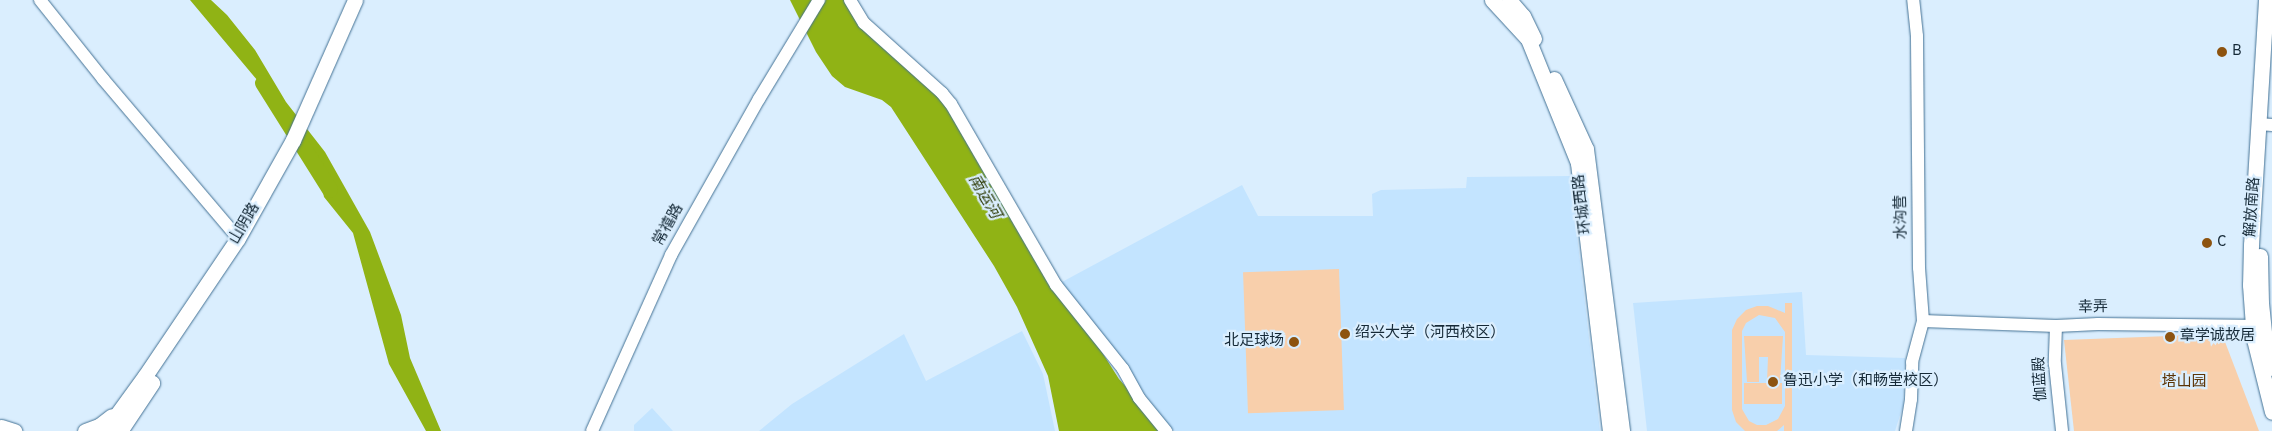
<!DOCTYPE html>
<meta charset="utf-8">
<style>
body{margin:0}
#map{position:relative;width:2272px;height:431px;overflow:hidden;background:#daeefe;font-family:Overpass,"Noto Sans SC",sans-serif}
div>[style]{position:absolute}
[style*='--x']{left:calc(var(--x)*1px);top:calc(var(--y)*1px);width:calc(var(--w)*1px);rotate:calc(var(--a)*1deg)}
.built>*{inset:0;background:#c3e4ff}
.green>*{inset:0;background:#f8cfab;transform-origin:0 0}
.water>*{inset:0;background:#90b315}
.river>*{height:16px;margin:-8px;padding:0 8px;transform-origin:8px;border-radius:8px;background:#90b315}
.roads{filter:drop-shadow(0 0 1px #437194) drop-shadow(0 0 1px #437194)}
.minor>*{height:12px;margin:-6px;padding:0 6px;transform-origin:6px;border-radius:6px;background:#fff}
.major>*{height:15px;margin:-7.5px;padding:0 7.5px;transform-origin:7.5px;border-radius:7.5px;background:#fff}
.dots>*{width:14px;height:14px;translate:-50% -50%;box-sizing:border-box;border:2px solid #daeefe;border-radius:50%}
span{translate:-50% -50%;white-space:nowrap;text-align:center;line-height:1.15;-webkit-text-stroke:4.5px #daeefe;paint-order:stroke}
.poi-label{font-size:15px;color:#152937}
.left{translate:0 -50%;text-align:left}
.right{translate:-100% -50%;text-align:right}
.street-label{font-size:15px;color:#152937}
.park-label{font-size:15px;color:#5b3305}
.water-label{font-size:16px;color:#2a3700;font-style:italic}
</style>
<div id="map">
<div class="built">
<i style="clip-path:polygon(1570px 176px,1600px 431px,1175px 431px,1163px 423px,1126px 365px,1075px 303px,1062px 282px,1242px 185px,1258px 216px,1373px 216px,1372px 194px,1381px 190px,1466px 188px,1467px 177px)"></i>
<i style="clip-path:polygon(1802px 292px,1806px 355px,1905px 358px,1903px 406px,1895px 431px,1647px 431px,1633px 303px)"></i>
<i style="clip-path:polygon(1022px 331px,1043px 374px,1055px 431px,759px 431px,792px 404px,904px 334px,926px 381px)"></i>
<i style="clip-path:polygon(652px 408px,673px 431px,634px 431px,634px 425px)"></i>
</div>
<div class="green">
<i style="left:1339px;top:269px;width:141px;height:96px;rotate:88deg"></i>
<i style="clip-path:polygon(evenodd,1785px 303px,1792px 303px,1792px 431px,1784px 431px,1784px 425px,1777px 431px,1745px 431px,1736px 422px,1732px 410px,1732px 330px,1737px 319px,1746px 310px,1757px 306px,1768px 306px,1785px 313px,1785px 303px,1759px 315px,1775px 318px,1785px 332px,1785px 406px,1778px 419px,1766px 425px,1757px 425px,1749px 421px,1742px 409px,1742px 331px,1746px 323px,1759px 315px)"></i>
<i style="clip-path:polygon(2222px 334px,2259px 431px,2074px 431px,2064px 340px)"></i>
<i style="clip-path:polygon(1744px 336px,1783px 336px,1780px 382px,1767px 382px,1768px 357px,1759px 357px,1759px 382px,1747px 382px)"></i>
<i style="left:1744px;top:383px;width:38px;height:21px"></i>
</div>
<div class="water">
<i style="clip-path:polygon(190px 0,211px 0,227px 15px,255px 50px,286px 102px,325px 152px,370px 232px,401px 315px,410px 358px,441px 431px,426px 431px,389px 364px,353px 233px,324px 197px,317px 165px,263px 87px)"></i>
<i style="clip-path:polygon(790px 0,850px 0,931px 83px,1119px 379px,1165px 431px,1059px 431px,1048px 376px,1017px 307px,994px 266px,891px 107px,882px 100px,845px 87px,832px 76px,816px 52px)"></i>
</div>
<div class="river">
<i style="--x:263;--y:83;--w:126;--a:57.9"></i>
</div>
<div class="roads">
<div class="minor">
<i style="--x:40;--y:0;--w:101;--a:51.4"></i>
<i style="--x:103;--y:79;--w:209;--a:49.7"></i>
<i style="--x:850;--y:0;--w:27;--a:59"></i>
<i style="--x:864;--y:23;--w:105;--a:41.9"></i>
<i style="--x:942;--y:93;--w:14;--a:51"></i>
<i style="--x:951;--y:104;--w:209;--a:59.9"></i>
<i style="--x:1056;--y:285;--w:107;--a:51.4"></i>
<i style="--x:1123;--y:369;--w:33;--a:61"></i>
<i style="--x:1139;--y:398;--w:43;--a:50.7"></i>
<i style="--x:2258;--y:124;--w:14;--a:4"></i>
<i style="--x:1923;--y:321;--w:133;--a:2.2"></i>
<i style="--x:2056;--y:326;--w:42;--a:-2.7"></i>
<i style="--x:2098;--y:324;--w:163;--a:0.7"></i>
<i style="--x:2056;--y:326;--w:38;--a:92"></i>
<i style="--x:2055;--y:364;--w:67;--a:84"></i>
<i style="--x:592;--y:431;--w:193;--a:-65.8"></i>
<i style="--x:671;--y:255;--w:179;--a:-60.6"></i>
<i style="--x:759;--y:99;--w:116;--a:-58.8"></i>
<i style="--x:1906;--y:431;--w:32;--a:-81"></i>
<i style="--x:1911;--y:399;--w:37;--a:-88"></i>
<i style="--x:1912;--y:362;--w:42;--a:-75"></i>
<i style="--x:1923;--y:321;--w:53;--a:-94.3"></i>
<i style="--x:1919;--y:268;--w:232;--a:-90.5"></i>
<i style="--x:1917;--y:36;--w:36;--a:-96"></i>
</div>
<div class="major">
<i style="--x:1492;--y:0;--w:53;--a:47.3"></i>
<i style="--x:1528;--y:39;--w:134;--a:68"></i>
<i style="--x:1578;--y:163;--w:270;--a:83.2"></i>
<i style="--x:1509;--y:0;--w:21;--a:49"></i>
<i style="--x:1523;--y:16;--w:25;--a:64"></i>
<i style="--x:2266;--y:0;--w:245;--a:93.5"></i>
<i style="--x:2251;--y:245;--w:40;--a:91.4"></i>
<i style="--x:2250;--y:285;--w:54;--a:85.8"></i>
<i style="--x:2254;--y:339;--w:75;--a:76.1"></i>
<i style="--x:1554;--y:79;--w:77;--a:65.4"></i>
<i style="--x:1586;--y:149;--w:284;--a:82.7"></i>
<i style="--x:2260;--y:256;--w:47;--a:88.8"></i>
<i style="--x:2261;--y:303;--w:38;--a:84"></i>
<i style="--x:2265;--y:341;--w:28;--a:75"></i>
<i style="--x:1;--y:427;--w:14;--a:17"></i>
<i style="--x:85;--y:431;--w:15;--a:-20"></i>
<i style="--x:99;--y:426;--w:16;--a:-38"></i>
<i style="--x:105;--y:431;--w:68;--a:-54"></i>
<i style="--x:145;--y:376;--w:166;--a:-56"></i>
<i style="--x:238;--y:238;--w:112;--a:-60.7"></i>
<i style="--x:293;--y:140;--w:153;--a:-66.1"></i>
<i style="--x:120;--y:431;--w:58;--a:-56.3"></i>
</div>
</div>
<div class="dots">
<i style="left:2222px;top:52px;background:#8d530f"></i>
<i style="left:2207px;top:243px;background:#8d530f"></i>
<i style="left:1345px;top:334px;background:#8d530f"></i>
<i style="left:2170px;top:337px;background:#8d530f"></i>
<i style="left:1294px;top:342px;background:#8d530f"></i>
<i style="left:1773px;top:382px;background:#8d530f"></i>
</div>
<div class="poi-label">
<span class="left" style="left:2232px;top:52px">B</span>
<span class="left" style="left:2217px;top:243px">C</span>
<span class="left" style="left:1355px;top:334px">绍兴大学（河西校区）</span>
<span class="left" style="left:2180px;top:337px">章学诚故居</span>
<span class="right" style="left:1284px;top:342px">北足球场</span>
<span class="left" style="left:1783px;top:382px">鲁迅小学（和畅堂校区）</span>
</div>
<div class="street-label">
<span style="left:1583px;top:204px;rotate:-97deg">环城西路</span>
<span style="left:2253px;top:207px;rotate:-86deg">解放南路</span>
<span style="left:1902px;top:217px;rotate:-91deg">水沟营</span>
<span style="left:245px;top:224px;rotate:-60deg">山阴路</span>
<span style="left:669px;top:225px;rotate:-61deg">常禧路</span>
<span style="left:2093px;top:308px;rotate:-1deg">幸弄</span>
<span style="left:2041px;top:379px;rotate:-93deg">伽蓝殿</span>
</div>
<div class="park-label">
<span style="left:2184px;top:383px">塔山园</span>
</div>
<div class="water-label">
<span style="left:984px;top:197px;rotate:60deg">南运河</span>
</div>
</div>
